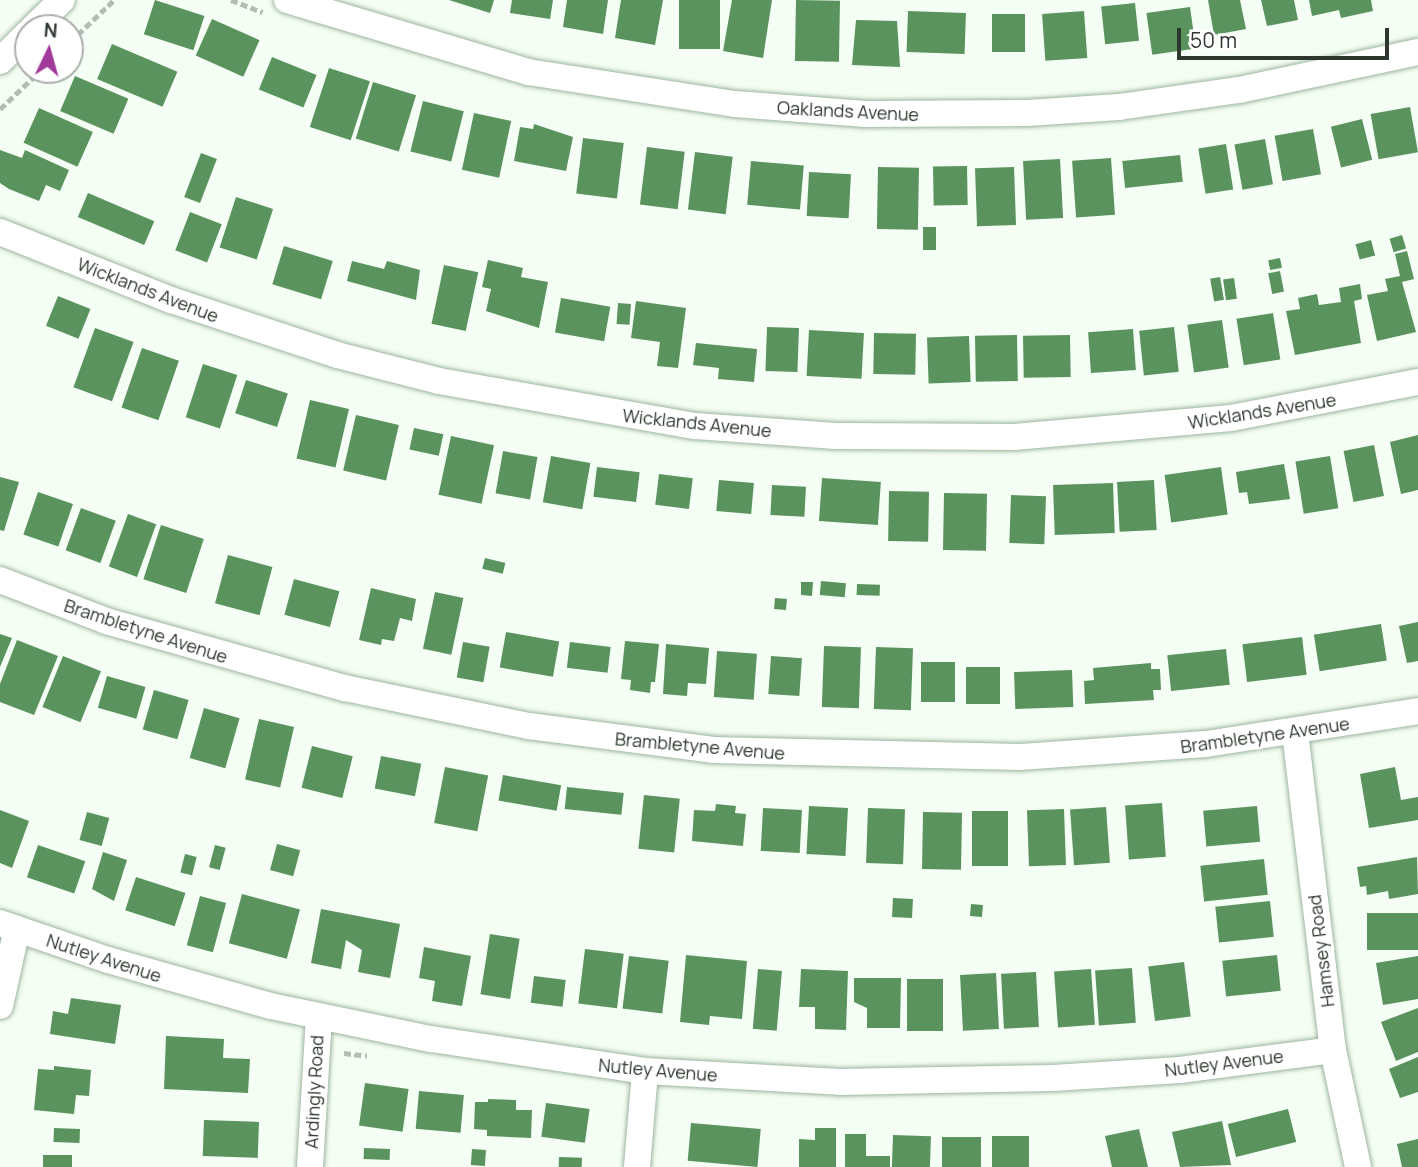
<!DOCTYPE html>
<style>
body{margin:0}
#map{position:relative;width:1418px;height:1167px;overflow:hidden;background:#f4fef4;font-family:Manrope,sans-serif}
div>[style]{position:absolute}
[style*='--x']{left:calc(var(--x)*1px);top:calc(var(--y)*1px);width:calc(var(--w)*1px);rotate:calc(var(--a)*1deg)}
.building>*{inset:0;background:#5a935e;transform-origin:0 0}
.path>*{height:4.5px;margin-top:-2.25px;transform-origin:0;background:repeating-linear-gradient(90deg,#b3bdb3 0 7px,transparent 0 10.5px)}
.roads{filter:drop-shadow(0 0 2px #9db49e) drop-shadow(0 0 2px #9db49e)}
.minor>*{height:26px;margin:-13px;padding:0 13px;transform-origin:13px;border-radius:13px;background:#fff}
span{translate:-50% -50%;white-space:nowrap;text-align:center;line-height:1.15;-webkit-text-stroke:5px #fff;paint-order:stroke}
.street-label{font-size:18px;color:#2e372e}
.north{position:absolute;left:14px;top:14px;width:70px;height:70px;box-sizing:border-box;background:#fff;border:2px solid #abafab;border-radius:50%;rotate:5deg;font-size:19px;font-weight:700;line-height:28px;text-align:center;color:#2e372e}
.north::after{content:'';display:block;margin:auto;width:24px;height:32px;background:#a23a9c;clip-path:polygon(50% 0,100% 100%,50% 72%,0 100%)}
.scale{position:absolute;left:1177px;top:28px;width:212px;height:32px;box-sizing:border-box;border:4px solid #2e372e;border-top:0;padding-left:9px;font-size:21px;line-height:24px;white-space:nowrap;color:#2e372e;-webkit-text-stroke:5px #fff;paint-order:stroke}
</style>
<div id="map">
<div class="building">
<i style="left:155px;top:0;width:52px;height:36px;rotate:18deg"></i>
<i style="clip-path:polygon(449px 0,494px 0,490px 13px)"></i>
<i style="clip-path:polygon(512px 0,553px 0,550px 19px,510px 13px)"></i>
<i style="clip-path:polygon(567px 0,608px 0,603px 34px,563px 27px)"></i>
<i style="clip-path:polygon(621px 0,663px 0,655px 45px,615px 38px)"></i>
<i style="left:679px;top:0;width:41px;height:49px"></i>
<i style="clip-path:polygon(732px 0,772px 0,763px 58px,723px 51px)"></i>
<i style="left:796px;top:0;width:44px;height:61px;rotate:1deg"></i>
<i style="clip-path:polygon(1208px 0,1240px 0,1246px 29px,1214px 35px)"></i>
<i style="clip-path:polygon(1261px 0,1294px 0,1298px 20px,1267px 26px)"></i>
<i style="clip-path:polygon(1309px 0,1371px 0,1373px 11px,1341px 18px,1339px 10px,1312px 16px)"></i>
<i style="left:1135px;top:3px;width:38px;height:34px;rotate:84deg"></i>
<i style="left:1190px;top:7px;width:42px;height:44px;rotate:82deg"></i>
<i style="left:908px;top:11px;width:58px;height:41px;rotate:2deg"></i>
<i style="left:1084px;top:11px;width:47px;height:42px;rotate:86deg"></i>
<i style="left:1025px;top:14px;width:38px;height:33px;rotate:90deg"></i>
<i style="left:212px;top:19px;width:52px;height:40px;rotate:24deg"></i>
<i style="clip-path:polygon(856px 20px,897px 21px,900px 67px,852px 65px)"></i>
<i style="left:112px;top:44px;width:71px;height:38px;rotate:23deg"></i>
<i style="left:272px;top:57px;width:48px;height:35px;rotate:22deg"></i>
<i style="left:329px;top:68px;width:43px;height:62px;rotate:18deg"></i>
<i style="left:75px;top:76px;width:58px;height:38px;rotate:23deg"></i>
<i style="left:373px;top:82px;width:45px;height:59px;rotate:17deg"></i>
<i style="left:423px;top:101px;width:42px;height:52px;rotate:14deg"></i>
<i style="left:1410px;top:107px;width:46px;height:40px;rotate:80deg"></i>
<i style="left:39px;top:108px;width:59px;height:38px;rotate:24deg"></i>
<i style="left:474px;top:113px;width:38px;height:58px;rotate:12deg"></i>
<i style="left:1362px;top:119px;width:42px;height:32px;rotate:76deg"></i>
<i style="clip-path:polygon(534px 124px,573px 137px,566px 171px,514px 161px,520px 127px,533px 129px)"></i>
<i style="left:1313px;top:129px;width:46px;height:39px;rotate:80deg"></i>
<i style="left:583px;top:138px;width:41px;height:56px;rotate:7deg"></i>
<i style="left:1265px;top:139px;width:46px;height:31px;rotate:80deg"></i>
<i style="left:1226px;top:144px;width:46px;height:28px;rotate:81deg"></i>
<i style="left:647px;top:147px;width:38px;height:58px;rotate:7deg"></i>
<i style="clip-path:polygon(0 150px,22px 158px,25px 150px,69px 170px,60px 191px,46px 185px,39px 201px,9px 189px,0 183px)"></i>
<i style="left:695px;top:152px;width:38px;height:58px;rotate:7deg"></i>
<i style="left:201px;top:153px;width:17px;height:47px;rotate:21deg"></i>
<i style="left:1180px;top:155px;width:27px;height:58px;rotate:84deg"></i>
<i style="left:1111px;top:158px;width:57px;height:39px;rotate:86deg"></i>
<i style="left:1060px;top:159px;width:59px;height:37px;rotate:87deg"></i>
<i style="left:751px;top:161px;width:53px;height:44px;rotate:5deg"></i>
<i style="left:967px;top:166px;width:39px;height:34px;rotate:89deg"></i>
<i style="left:878px;top:167px;width:41px;height:62px;rotate:1deg"></i>
<i style="left:1014px;top:167px;width:58px;height:39px;rotate:88deg"></i>
<i style="left:809px;top:172px;width:42px;height:44px;rotate:3deg"></i>
<i style="left:88px;top:193px;width:72px;height:26px;rotate:23deg"></i>
<i style="left:236px;top:197px;width:39px;height:53px;rotate:18deg"></i>
<i style="left:190px;top:212px;width:34px;height:41px;rotate:21deg"></i>
<i style="left:923px;top:227px;width:13px;height:23px"></i>
<i style="left:1402px;top:235px;width:14px;height:13px;rotate:73deg"></i>
<i style="left:1371px;top:240px;width:16px;height:16px;rotate:75deg"></i>
<i style="left:284px;top:246px;width:51px;height:40px;rotate:17deg"></i>
<i style="clip-path:polygon(1407px 251px,1414px 279px,1402px 282px,1416px 332px,1377px 341px,1367px 295px,1388px 291px,1385px 279px,1400px 276px,1395px 254px)"></i>
<i style="left:1280px;top:258px;width:10px;height:12px;rotate:79deg"></i>
<i style="clip-path:polygon(488px 260px,523px 268px,521px 277px,548px 282px,539px 328px,486px 311px,491px 289px,482px 287px)"></i>
<i style="clip-path:polygon(352px 261px,384px 269px,387px 261px,420px 270px,416px 300px,347px 281px)"></i>
<i style="left:444px;top:265px;width:35px;height:60px;rotate:12deg"></i>
<i style="left:1280px;top:271px;width:21px;height:12px;rotate:79deg"></i>
<i style="left:1220px;top:277px;width:23px;height:10px;rotate:80deg"></i>
<i style="left:1234px;top:278px;width:21px;height:11px;rotate:82deg"></i>
<i style="clip-path:polygon(1360px 284px,1362px 299px,1354px 301px,1361px 343px,1295px 355px,1286px 311px,1300px 309px,1298px 298px,1317px 294px,1319px 305px,1341px 302px,1339px 288px)"></i>
<i style="left:58px;top:296px;width:35px;height:32px;rotate:22deg"></i>
<i style="left:561px;top:298px;width:50px;height:35px;rotate:10deg"></i>
<i style="clip-path:polygon(636px 301px,686px 308px,678px 368px,657px 366px,660px 342px,631px 338px)"></i>
<i style="left:618px;top:303px;width:13px;height:21px;rotate:4deg"></i>
<i style="left:1273px;top:313px;width:47px;height:37px;rotate:81deg"></i>
<i style="left:1222px;top:320px;width:48px;height:35px;rotate:82deg"></i>
<i style="left:767px;top:327px;width:32px;height:44px;rotate:2deg"></i>
<i style="left:1174px;top:327px;width:45px;height:35px;rotate:84deg"></i>
<i style="left:95px;top:328px;width:41px;height:63px;rotate:20deg"></i>
<i style="left:1133px;top:329px;width:41px;height:45px;rotate:86deg"></i>
<i style="left:809px;top:330px;width:55px;height:46px;rotate:3deg"></i>
<i style="left:874px;top:333px;width:42px;height:41px;rotate:1deg"></i>
<i style="left:1017px;top:335px;width:46px;height:42px;rotate:89deg"></i>
<i style="left:1070px;top:335px;width:42px;height:47px;rotate:89deg"></i>
<i style="left:969px;top:336px;width:46px;height:42px;rotate:88deg"></i>
<i style="clip-path:polygon(696px 343px,757px 349px,754px 382px,718px 379px,719px 368px,693px 365px)"></i>
<i style="left:142px;top:348px;width:39px;height:63px;rotate:19deg"></i>
<i style="left:203px;top:364px;width:36px;height:56px;rotate:18deg"></i>
<i style="left:246px;top:380px;width:44px;height:35px;rotate:18deg"></i>
<i style="left:310px;top:400px;width:40px;height:60px;rotate:13deg"></i>
<i style="left:356px;top:415px;width:44px;height:57px;rotate:13deg"></i>
<i style="left:414px;top:428px;width:30px;height:22px;rotate:12deg"></i>
<i style="clip-path:polygon(1418px 435px,1418px 490px,1401px 494px,1390px 442px)"></i>
<i style="left:451px;top:436px;width:44px;height:60px;rotate:12deg"></i>
<i style="left:1374px;top:445px;width:52px;height:31px;rotate:79deg"></i>
<i style="left:503px;top:451px;width:35px;height:43px;rotate:10deg"></i>
<i style="left:551px;top:456px;width:40px;height:47px;rotate:10deg"></i>
<i style="left:1330px;top:456px;width:53px;height:35px;rotate:81deg"></i>
<i style="clip-path:polygon(1284px 464px,1290px 499px,1249px 504px,1247px 492px,1239px 493px,1236px 472px)"></i>
<i style="left:597px;top:467px;width:43px;height:30px;rotate:7deg"></i>
<i style="left:1221px;top:467px;width:48px;height:57px;rotate:82deg"></i>
<i style="left:659px;top:474px;width:34px;height:31px;rotate:7deg"></i>
<i style="clip-path:polygon(0 477px,19px 482px,4px 531px,0 530px)"></i>
<i style="left:822px;top:478px;width:59px;height:43px;rotate:4deg"></i>
<i style="left:719px;top:480px;width:35px;height:31px;rotate:5deg"></i>
<i style="left:1154px;top:480px;width:50px;height:37px;rotate:87deg"></i>
<i style="left:1113px;top:483px;width:50px;height:60px;rotate:88deg"></i>
<i style="left:772px;top:485px;width:34px;height:30px;rotate:3deg"></i>
<i style="left:889px;top:491px;width:40px;height:50px;rotate:1deg"></i>
<i style="left:38px;top:492px;width:37px;height:45px;rotate:19deg"></i>
<i style="left:944px;top:493px;width:43px;height:57px;rotate:1deg"></i>
<i style="left:1011px;top:495px;width:35px;height:48px;rotate:2deg"></i>
<i style="left:81px;top:508px;width:37px;height:45px;rotate:20deg"></i>
<i style="left:128px;top:514px;width:30px;height:56px;rotate:20deg"></i>
<i style="left:161px;top:525px;width:45px;height:57px;rotate:18deg"></i>
<i style="left:228px;top:555px;width:46px;height:50px;rotate:15deg"></i>
<i style="left:485px;top:558px;width:21px;height:11px;rotate:14deg"></i>
<i style="left:294px;top:579px;width:47px;height:37px;rotate:15deg"></i>
<i style="left:821px;top:581px;width:25px;height:14px;rotate:5deg"></i>
<i style="clip-path:polygon(801px 582px,813px 582px,812px 596px,801px 595px)"></i>
<i style="left:857px;top:584px;width:23px;height:11px;rotate:2deg"></i>
<i style="clip-path:polygon(371px 588px,416px 599px,412px 621px,400px 618px,394px 641px,382px 639px,381px 645px,359px 640px)"></i>
<i style="left:435px;top:592px;width:29px;height:58px;rotate:12deg"></i>
<i style="left:775px;top:598px;width:12px;height:11px;rotate:5deg"></i>
<i style="clip-path:polygon(1418px 622px,1418px 661px,1407px 663px,1399px 626px)"></i>
<i style="left:1381px;top:624px;width:37px;height:68px;rotate:81deg"></i>
<i style="left:506px;top:632px;width:54px;height:36px;rotate:10deg"></i>
<i style="clip-path:polygon(0 634px,12px 638px,0 667px)"></i>
<i style="left:1302px;top:637px;width:38px;height:60px;rotate:83deg"></i>
<i style="clip-path:polygon(17px 640px,58px 656px,34px 715px,0 702px,0 684px)"></i>
<i style="clip-path:polygon(625px 641px,659px 644px,655px 682px,651px 682px,650px 693px,630px 690px,631px 680px,621px 679px)"></i>
<i style="left:463px;top:642px;width:27px;height:36px;rotate:10deg"></i>
<i style="left:570px;top:642px;width:41px;height:26px;rotate:7deg"></i>
<i style="clip-path:polygon(666px 644px,709px 648px,706px 684px,688px 683px,687px 696px,663px 694px)"></i>
<i style="left:824px;top:646px;width:37px;height:61px;rotate:2deg"></i>
<i style="left:876px;top:647px;width:37px;height:62px;rotate:2deg"></i>
<i style="left:1226px;top:649px;width:36px;height:59px;rotate:84deg"></i>
<i style="left:717px;top:651px;width:40px;height:46px;rotate:4deg"></i>
<i style="left:63px;top:656px;width:41px;height:55px;rotate:22deg"></i>
<i style="left:771px;top:656px;width:31px;height:38px;rotate:4deg"></i>
<i style="left:921px;top:662px;width:34px;height:40px"></i>
<i style="clip-path:polygon(1151px 663px,1151px 669px,1160px 669px,1161px 690px,1153px 690px,1154px 700px,1085px 704px,1084px 681px,1094px 680px,1093px 668px)"></i>
<i style="left:966px;top:667px;width:34px;height:37px"></i>
<i style="left:1072px;top:670px;width:37px;height:58px;rotate:88deg"></i>
<i style="left:107px;top:676px;width:40px;height:33px;rotate:16deg"></i>
<i style="left:154px;top:690px;width:36px;height:41px;rotate:16deg"></i>
<i style="left:204px;top:708px;width:37px;height:52px;rotate:16deg"></i>
<i style="left:259px;top:719px;width:36px;height:62px;rotate:13deg"></i>
<i style="left:312px;top:746px;width:42px;height:43px;rotate:14deg"></i>
<i style="left:381px;top:756px;width:41px;height:33px;rotate:11deg"></i>
<i style="left:445px;top:767px;width:44px;height:57px;rotate:11deg"></i>
<i style="clip-path:polygon(1395px 767px,1401px 800px,1418px 797px,1418px 820px,1369px 828px,1360px 774px)"></i>
<i style="left:503px;top:775px;width:59px;height:26px;rotate:10deg"></i>
<i style="left:567px;top:787px;width:57px;height:22px;rotate:6deg"></i>
<i style="left:644px;top:795px;width:36px;height:54px;rotate:6deg"></i>
<i style="left:1162px;top:803px;width:54px;height:37px;rotate:86deg"></i>
<i style="clip-path:polygon(716px 804px,736px 806px,735px 813px,746px 814px,743px 846px,692px 841px,694px 810px,715px 811px)"></i>
<i style="left:809px;top:806px;width:39px;height:48px;rotate:3deg"></i>
<i style="left:1257px;top:806px;width:36px;height:54px;rotate:85deg"></i>
<i style="left:1106px;top:807px;width:56px;height:36px;rotate:86deg"></i>
<i style="left:763px;top:808px;width:39px;height:43px;rotate:3deg"></i>
<i style="left:868px;top:808px;width:37px;height:55px;rotate:2deg"></i>
<i style="left:1064px;top:809px;width:56px;height:37px;rotate:88deg"></i>
<i style="clip-path:polygon(0 810px,29px 821px,12px 868px,0 863px)"></i>
<i style="left:972px;top:811px;width:36px;height:55px"></i>
<i style="left:87px;top:812px;width:23px;height:29px;rotate:15deg"></i>
<i style="left:923px;top:812px;width:39px;height:57px;rotate:1deg"></i>
<i style="left:277px;top:844px;width:24px;height:27px;rotate:15deg"></i>
<i style="left:38px;top:845px;width:50px;height:34px;rotate:19deg"></i>
<i style="left:215px;top:845px;width:11px;height:23px;rotate:15deg"></i>
<i style="clip-path:polygon(103px 852px,127px 860px,114px 901px,92px 889px)"></i>
<i style="left:185px;top:854px;width:12px;height:19px;rotate:14deg"></i>
<i style="clip-path:polygon(1417px 857px,1418px 894px,1389px 899px,1388px 891px,1367px 895px,1366px 886px,1360px 887px,1357px 867px)"></i>
<i style="left:1264px;top:859px;width:36px;height:64px;rotate:84deg"></i>
<i style="left:136px;top:877px;width:52px;height:35px;rotate:18deg"></i>
<i style="left:242px;top:894px;width:60px;height:51px;rotate:15deg"></i>
<i style="left:200px;top:896px;width:27px;height:51px;rotate:15deg"></i>
<i style="left:893px;top:898px;width:20px;height:19px;rotate:3deg"></i>
<i style="left:1270px;top:901px;width:36px;height:55px;rotate:84deg"></i>
<i style="left:971px;top:904px;width:12px;height:12px;rotate:5deg"></i>
<i style="clip-path:polygon(321px 909px,400px 924px,390px 978px,358px 972px,362px 950px,346px 940px,341px 969px,311px 963px)"></i>
<i style="left:1418px;top:913px;width:37px;height:51px;rotate:90deg"></i>
<i style="left:490px;top:934px;width:30px;height:61px;rotate:9deg"></i>
<i style="clip-path:polygon(424px 947px,471px 956px,462px 1006px,432px 1001px,435px 981px,419px 978px)"></i>
<i style="left:585px;top:949px;width:39px;height:55px;rotate:7deg"></i>
<i style="clip-path:polygon(686px 955px,747px 961px,742px 1019px,710px 1016px,709px 1025px,680px 1022px)"></i>
<i style="left:1277px;top:955px;width:36px;height:55px;rotate:84deg"></i>
<i style="left:629px;top:956px;width:40px;height:53px;rotate:7deg"></i>
<i style="clip-path:polygon(1418px 956px,1418px 999px,1383px 1005px,1376px 963px)"></i>
<i style="left:1184px;top:962px;width:55px;height:36px;rotate:83deg"></i>
<i style="left:1132px;top:968px;width:55px;height:37px;rotate:86deg"></i>
<i style="left:758px;top:969px;width:24px;height:60px;rotate:5deg"></i>
<i style="clip-path:polygon(801px 969px,848px 971px,846px 1030px,815px 1029px,815px 1007px,799px 1007px)"></i>
<i style="left:1091px;top:969px;width:56px;height:37px;rotate:86deg"></i>
<i style="left:1036px;top:972px;width:55px;height:35px;rotate:87deg"></i>
<i style="left:996px;top:973px;width:56px;height:36px;rotate:87deg"></i>
<i style="left:534px;top:976px;width:32px;height:27px;rotate:7deg"></i>
<i style="clip-path:polygon(854px 978px,901px 978px,900px 1028px,867px 1028px,867px 1008px,854px 1002px)"></i>
<i style="left:907px;top:979px;width:36px;height:52px"></i>
<i style="clip-path:polygon(71px 998px,121px 1005px,115px 1044px,50px 1034px,53px 1011px,68px 1014px)"></i>
<i style="clip-path:polygon(1418px 1008px,1418px 1052px,1396px 1061px,1381px 1022px)"></i>
<i style="clip-path:polygon(166px 1036px,224px 1039px,223px 1058px,250px 1059px,248px 1093px,164px 1089px)"></i>
<i style="clip-path:polygon(1418px 1057px,1418px 1092px,1400px 1098px,1389px 1069px)"></i>
<i style="clip-path:polygon(54px 1066px,91px 1070px,89px 1096px,76px 1095px,74px 1114px,34px 1110px,38px 1069px,54px 1070px)"></i>
<i style="left:365px;top:1083px;width:44px;height:43px;rotate:8deg"></i>
<i style="left:419px;top:1091px;width:45px;height:38px;rotate:5deg"></i>
<i style="clip-path:polygon(488px 1099px,516px 1100px,516px 1110px,532px 1110px,531px 1138px,487px 1136px,487px 1130px,474px 1129px,475px 1102px,488px 1102px)"></i>
<i style="left:546px;top:1103px;width:44px;height:34px;rotate:8deg"></i>
<i style="left:1288px;top:1109px;width:34px;height:62px;rotate:76deg"></i>
<i style="left:204px;top:1120px;width:55px;height:36px;rotate:2deg"></i>
<i style="clip-path:polygon(1222px 1121px,1231px 1165px,1180px 1167px,1172px 1132px)"></i>
<i style="left:691px;top:1123px;width:70px;height:38px;rotate:5deg"></i>
<i style="left:54px;top:1128px;width:26px;height:14px;rotate:2deg"></i>
<i style="clip-path:polygon(815px 1128px,836px 1128px,836px 1167px,799px 1167px,799px 1139px,815px 1140px)"></i>
<i style="clip-path:polygon(1139px 1129px,1148px 1167px,1112px 1167px,1105px 1136px)"></i>
<i style="clip-path:polygon(845px 1134px,866px 1134px,866px 1156px,890px 1156px,890px 1167px,845px 1167px)"></i>
<i style="left:893px;top:1135px;width:38px;height:32px;rotate:2deg"></i>
<i style="left:992px;top:1136px;width:37px;height:31px"></i>
<i style="left:942px;top:1137px;width:39px;height:30px"></i>
<i style="clip-path:polygon(1418px 1139px,1418px 1167px,1402px 1167px,1397px 1144px)"></i>
<i style="left:364px;top:1148px;width:26px;height:11px;rotate:2deg"></i>
<i style="left:472px;top:1149px;width:14px;height:16px;rotate:4deg"></i>
<i style="left:43px;top:1155px;width:29px;height:12px"></i>
<i style="left:559px;top:1157px;width:23px;height:10px;rotate:2deg"></i>
</div>
<div class="path">
<i style="--x:231;--y:0;--w:34;--a:21"></i>
<i style="--x:70;--y:42;--w:61;--a:-43.7"></i>
<i style="--x:0;--y:109;--w:57;--a:-43.6"></i>
<i style="--x:344;--y:1053;--w:23;--a:7"></i>
</div>
<div class="roads">
<div class="minor">
<i style="--x:287;--y:0;--w:252;--a:16.6"></i>
<i style="--x:528;--y:72;--w:209;--a:8.8"></i>
<i style="--x:735;--y:104;--w:131;--a:4.4"></i>
<i style="--x:866;--y:114;--w:161;--a:-0.4"></i>
<i style="--x:1027;--y:113;--w:92;--a:-3.7"></i>
<i style="--x:1119;--y:107;--w:121;--a:-8.1"></i>
<i style="--x:1239;--y:90;--w:183;--a:-12"></i>
<i style="--x:33;--y:28;--w:40;--a:-44"></i>
<i style="--x:0;--y:61;--w:40;--a:-45"></i>
<i style="--x:0;--y:232;--w:184;--a:21.7"></i>
<i style="--x:171;--y:300;--w:175;--a:18.3"></i>
<i style="--x:337;--y:355;--w:105;--a:14.3"></i>
<i style="--x:439;--y:381;--w:260;--a:10"></i>
<i style="--x:695;--y:426;--w:141;--a:4.1"></i>
<i style="--x:836;--y:436;--w:178;--a:0.3"></i>
<i style="--x:1014;--y:437;--w:218;--a:-5"></i>
<i style="--x:1231;--y:418;--w:190;--a:-10.9"></i>
<i style="--x:0;--y:580;--w:114;--a:21.1"></i>
<i style="--x:106;--y:621;--w:248;--a:15.7"></i>
<i style="--x:345;--y:688;--w:188;--a:11.7"></i>
<i style="--x:529;--y:726;--w:186;--a:7.4"></i>
<i style="--x:713;--y:750;--w:307;--a:1.3"></i>
<i style="--x:1020;--y:757;--w:186;--a:-4"></i>
<i style="--x:1206;--y:744;--w:215;--a:-8.8"></i>
<i style="--x:1295;--y:732;--w:320;--a:83.2"></i>
<i style="--x:1333;--y:1050;--w:120;--a:77.9"></i>
<i style="--x:0;--y:923;--w:114;--a:18.9"></i>
<i style="--x:108;--y:960;--w:169;--a:15.8"></i>
<i style="--x:271;--y:1006;--w:163;--a:11.7"></i>
<i style="--x:431;--y:1039;--w:216;--a:8.5"></i>
<i style="--x:645;--y:1071;--w:195;--a:3.2"></i>
<i style="--x:840;--y:1082;--w:213;--a:-1.1"></i>
<i style="--x:1053;--y:1078;--w:127;--a:-3.6"></i>
<i style="--x:1180;--y:1070;--w:154;--a:-7.4"></i>
<i style="--x:0;--y:1006;--w:79;--a:-77.6"></i>
<i style="--x:310;--y:1167;--w:150;--a:-86.6"></i>
<i style="--x:637;--y:1167;--w:96;--a:-85.2"></i>
</div>
</div>
<div class="street-label">
<span style="left:848px;top:111px;rotate:3deg">Oaklands Avenue</span>
<span style="left:148px;top:290px;rotate:21deg">Wicklands Avenue</span>
<span style="left:1262px;top:411px;rotate:-9deg">Wicklands Avenue</span>
<span style="left:697px;top:423px;rotate:6deg">Wicklands Avenue</span>
<span style="left:146px;top:631px;rotate:18deg">Brambletyne Avenue</span>
<span style="left:1265px;top:735px;rotate:-8deg">Brambletyne Avenue</span>
<span style="left:700px;top:746px;rotate:5deg">Brambletyne Avenue</span>
<span style="left:1321px;top:951px;rotate:-97deg">Hamsey Road</span>
<span style="left:104px;top:958px;rotate:18deg">Nutley Avenue</span>
<span style="left:1224px;top:1063px;rotate:-7deg">Nutley Avenue</span>
<span style="left:658px;top:1070px;rotate:5deg">Nutley Avenue</span>
<span style="left:314px;top:1092px;rotate:-87deg">Ardingly Road</span>
</div>
<div class="north">N</div>
<div class="scale">50 m</div>
</div>
